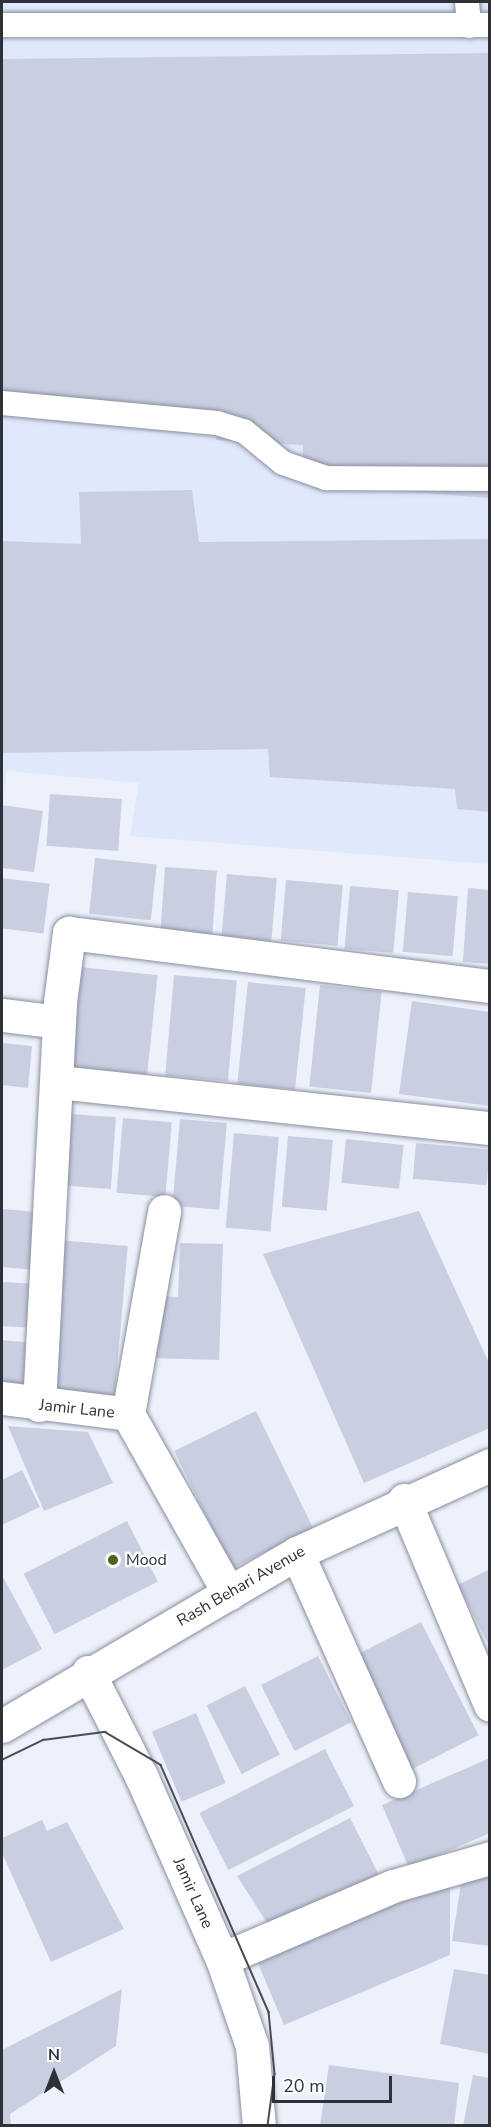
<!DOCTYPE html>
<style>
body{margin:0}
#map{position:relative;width:491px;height:2127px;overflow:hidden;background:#edf1fc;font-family:"Nunito Sans",sans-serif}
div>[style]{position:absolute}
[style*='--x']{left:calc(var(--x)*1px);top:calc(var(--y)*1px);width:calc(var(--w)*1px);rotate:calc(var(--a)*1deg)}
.built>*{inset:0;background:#e0e8fb}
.building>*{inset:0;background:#c9cfe1;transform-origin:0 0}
.roads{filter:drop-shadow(0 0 2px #898f9f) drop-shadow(0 0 2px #898f9f)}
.lane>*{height:24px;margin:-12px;padding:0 12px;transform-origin:12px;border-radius:12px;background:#fff}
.street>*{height:33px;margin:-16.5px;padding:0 16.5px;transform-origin:16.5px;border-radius:16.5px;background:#fff}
.tram>*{height:1.5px;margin:-0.75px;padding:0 0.75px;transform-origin:0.75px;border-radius:0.75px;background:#4a4d54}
.dots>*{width:16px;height:16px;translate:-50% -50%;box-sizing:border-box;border:3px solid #fff;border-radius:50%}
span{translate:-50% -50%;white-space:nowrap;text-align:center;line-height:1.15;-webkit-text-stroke:4.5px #fff;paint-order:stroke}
.street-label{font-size:16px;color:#2e3137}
.poi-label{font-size:16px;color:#2e3137}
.left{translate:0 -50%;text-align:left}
.frame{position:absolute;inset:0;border:3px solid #2e3137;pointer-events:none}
.north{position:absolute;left:24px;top:2043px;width:60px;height:60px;-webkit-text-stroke:4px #fff;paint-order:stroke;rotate:0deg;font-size:16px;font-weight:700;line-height:24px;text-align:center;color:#2e3137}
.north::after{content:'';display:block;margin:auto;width:21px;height:27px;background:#2e3137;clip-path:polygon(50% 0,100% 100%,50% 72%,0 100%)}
.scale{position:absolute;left:272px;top:2076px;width:120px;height:27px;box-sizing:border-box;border:3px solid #2e3137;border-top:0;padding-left:8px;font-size:18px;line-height:21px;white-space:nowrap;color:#2e3137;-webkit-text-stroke:4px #fff;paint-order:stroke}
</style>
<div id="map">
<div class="built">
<i style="clip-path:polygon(2px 2px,489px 2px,489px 864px,130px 836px,139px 783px,7px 771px,2px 812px)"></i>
</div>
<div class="building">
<i style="clip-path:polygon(490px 53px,490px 498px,303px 484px,303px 445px,216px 440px,220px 411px,2px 411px,2px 59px)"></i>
<i style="clip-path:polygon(192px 490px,199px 542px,490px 539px,490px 812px,457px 809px,455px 789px,270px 777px,268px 749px,2px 753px,2px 541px,81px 544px,79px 492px)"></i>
<i style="left:50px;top:794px;width:72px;height:52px;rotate:4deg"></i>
<i style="clip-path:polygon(2px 805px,43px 811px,34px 872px,2px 868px)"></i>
<i style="left:95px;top:858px;width:62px;height:56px;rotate:6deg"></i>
<i style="left:165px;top:867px;width:52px;height:64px;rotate:4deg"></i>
<i style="left:227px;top:874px;width:50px;height:63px;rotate:5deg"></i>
<i style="left:2px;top:878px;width:48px;height:50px;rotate:7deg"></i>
<i style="left:286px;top:880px;width:57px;height:61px;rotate:5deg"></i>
<i style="left:350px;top:886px;width:49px;height:63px;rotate:5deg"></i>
<i style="clip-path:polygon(468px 888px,490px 890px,490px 964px,463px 962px)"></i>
<i style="left:408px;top:892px;width:50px;height:60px;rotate:5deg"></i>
<i style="left:80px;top:967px;width:78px;height:100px;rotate:6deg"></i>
<i style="left:174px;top:975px;width:63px;height:101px;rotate:5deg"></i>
<i style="left:248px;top:982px;width:58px;height:102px;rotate:6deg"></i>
<i style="left:320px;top:985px;width:62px;height:102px;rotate:6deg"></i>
<i style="clip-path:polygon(412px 1001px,490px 1012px,490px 1106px,399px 1094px)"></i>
<i style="clip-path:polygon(2px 1043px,32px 1046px,28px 1088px,2px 1085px)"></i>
<i style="left:70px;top:1114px;width:46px;height:72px;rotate:4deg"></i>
<i style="left:123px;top:1118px;width:49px;height:75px;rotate:5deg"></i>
<i style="left:180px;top:1119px;width:47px;height:87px;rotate:5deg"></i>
<i style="left:234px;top:1133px;width:45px;height:95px;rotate:5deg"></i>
<i style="left:288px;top:1136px;width:45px;height:71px;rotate:5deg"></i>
<i style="left:346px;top:1139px;width:58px;height:44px;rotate:6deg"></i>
<i style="left:416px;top:1143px;width:74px;height:36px;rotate:5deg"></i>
<i style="clip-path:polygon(2px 1209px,39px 1212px,34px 1270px,2px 1267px)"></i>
<i style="clip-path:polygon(419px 1211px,490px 1365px,490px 1428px,364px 1483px,263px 1254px)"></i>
<i style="left:59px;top:1240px;width:69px;height:154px;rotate:5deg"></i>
<i style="clip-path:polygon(180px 1243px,223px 1244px,219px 1360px,149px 1358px,151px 1296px,178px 1297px)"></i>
<i style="left:2px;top:1282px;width:36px;height:44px;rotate:3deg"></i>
<i style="clip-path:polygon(2px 1340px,32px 1343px,27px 1395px,2px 1393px)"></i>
<i style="left:256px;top:1411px;width:131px;height:91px;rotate:64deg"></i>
<i style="clip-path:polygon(8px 1426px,88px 1432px,113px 1483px,44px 1511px)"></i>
<i style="clip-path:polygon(22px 1470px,40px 1507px,2px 1525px,2px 1480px)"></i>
<i style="left:127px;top:1521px;width:68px;height:116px;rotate:63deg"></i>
<i style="clip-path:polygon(490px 1569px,490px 1647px,458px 1585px)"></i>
<i style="clip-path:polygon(2px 1575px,42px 1649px,2px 1670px)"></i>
<i style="left:421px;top:1622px;width:127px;height:82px;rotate:63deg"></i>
<i style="left:318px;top:1656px;width:74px;height:64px;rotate:63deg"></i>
<i style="left:245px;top:1686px;width:77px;height:43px;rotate:63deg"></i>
<i style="left:196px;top:1713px;width:76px;height:48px;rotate:67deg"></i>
<i style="left:325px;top:1749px;width:64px;height:141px;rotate:63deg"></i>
<i style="clip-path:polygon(490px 1758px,490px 1833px,409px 1868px,382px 1805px)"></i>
<i style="clip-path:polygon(350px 1818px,382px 1881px,269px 1926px,237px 1876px)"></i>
<i style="clip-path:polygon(42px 1820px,47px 1831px,67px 1822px,124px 1929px,51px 1962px,2px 1853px,2px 1838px)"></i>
<i style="clip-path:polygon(463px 1871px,490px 1875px,490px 1946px,452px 1941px)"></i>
<i style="clip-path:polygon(450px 1874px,450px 1955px,284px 2025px,254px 1954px)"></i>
<i style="clip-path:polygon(454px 1969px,490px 1975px,490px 2054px,440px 2044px)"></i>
<i style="clip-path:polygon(122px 1989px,116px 2046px,10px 2114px,11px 2126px,2px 2126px,2px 2050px)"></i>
<i style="clip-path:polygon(329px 2065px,459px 2083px,454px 2126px,320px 2126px)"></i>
<i style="clip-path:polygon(473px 2075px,490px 2078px,490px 2126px,463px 2126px)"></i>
</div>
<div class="roads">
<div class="lane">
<i style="--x:467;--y:2;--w:24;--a:85"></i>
<i style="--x:2;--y:25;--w:488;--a:0"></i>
<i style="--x:2;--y:403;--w:216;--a:5.3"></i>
<i style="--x:217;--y:423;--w:28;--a:17"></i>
<i style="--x:244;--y:431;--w:50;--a:39.4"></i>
<i style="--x:283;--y:463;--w:46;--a:19.2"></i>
<i style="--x:326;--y:478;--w:164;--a:0.3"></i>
</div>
<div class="street">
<i style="--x:2;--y:1015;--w:57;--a:7"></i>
<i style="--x:58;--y:1082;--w:434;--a:6.1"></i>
<i style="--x:2;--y:1398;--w:127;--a:7.2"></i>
<i style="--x:128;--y:1414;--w:206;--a:60.6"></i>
<i style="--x:39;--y:1405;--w:404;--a:-87"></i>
<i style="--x:60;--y:1002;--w:70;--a:-82.6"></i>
<i style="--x:69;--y:933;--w:424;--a:7.2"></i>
<i style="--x:128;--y:1414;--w:206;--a:-79.9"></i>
<i style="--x:404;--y:1500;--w:222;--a:67.2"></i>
<i style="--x:297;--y:1553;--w:250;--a:65.9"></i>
<i style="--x:88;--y:1672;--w:119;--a:63"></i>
<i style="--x:142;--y:1778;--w:198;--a:66.2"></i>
<i style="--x:222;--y:1959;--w:92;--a:71"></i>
<i style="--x:252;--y:2046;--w:80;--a:85"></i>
<i style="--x:2;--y:1726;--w:342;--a:-30.4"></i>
<i style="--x:297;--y:1553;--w:212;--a:-24.5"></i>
<i style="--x:222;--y:1959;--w:186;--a:-23.1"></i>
<i style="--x:393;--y:1886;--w:101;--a:-16.1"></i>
</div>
</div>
<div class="tram">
<i style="--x:2;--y:1760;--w:46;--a:-26"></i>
<i style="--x:43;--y:1740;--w:63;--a:-7.4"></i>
<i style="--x:105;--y:1732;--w:65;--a:30.5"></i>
<i style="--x:161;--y:1765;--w:270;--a:66.4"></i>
<i style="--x:269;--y:2012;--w:62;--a:84.5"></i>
<i style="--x:275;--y:2074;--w:52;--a:97.7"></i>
</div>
<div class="dots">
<i style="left:113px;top:1560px;background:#486518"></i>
</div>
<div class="street-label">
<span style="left:77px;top:1409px;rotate:6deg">Jamir Lane</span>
<span style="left:241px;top:1586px;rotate:-30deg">Rash Behari Avenue</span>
<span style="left:193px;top:1893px;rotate:66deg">Jamir Lane</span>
</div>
<div class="poi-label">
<span class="left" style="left:126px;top:1560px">Mood</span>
</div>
<div class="frame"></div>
<div class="north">N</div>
<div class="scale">20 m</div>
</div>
